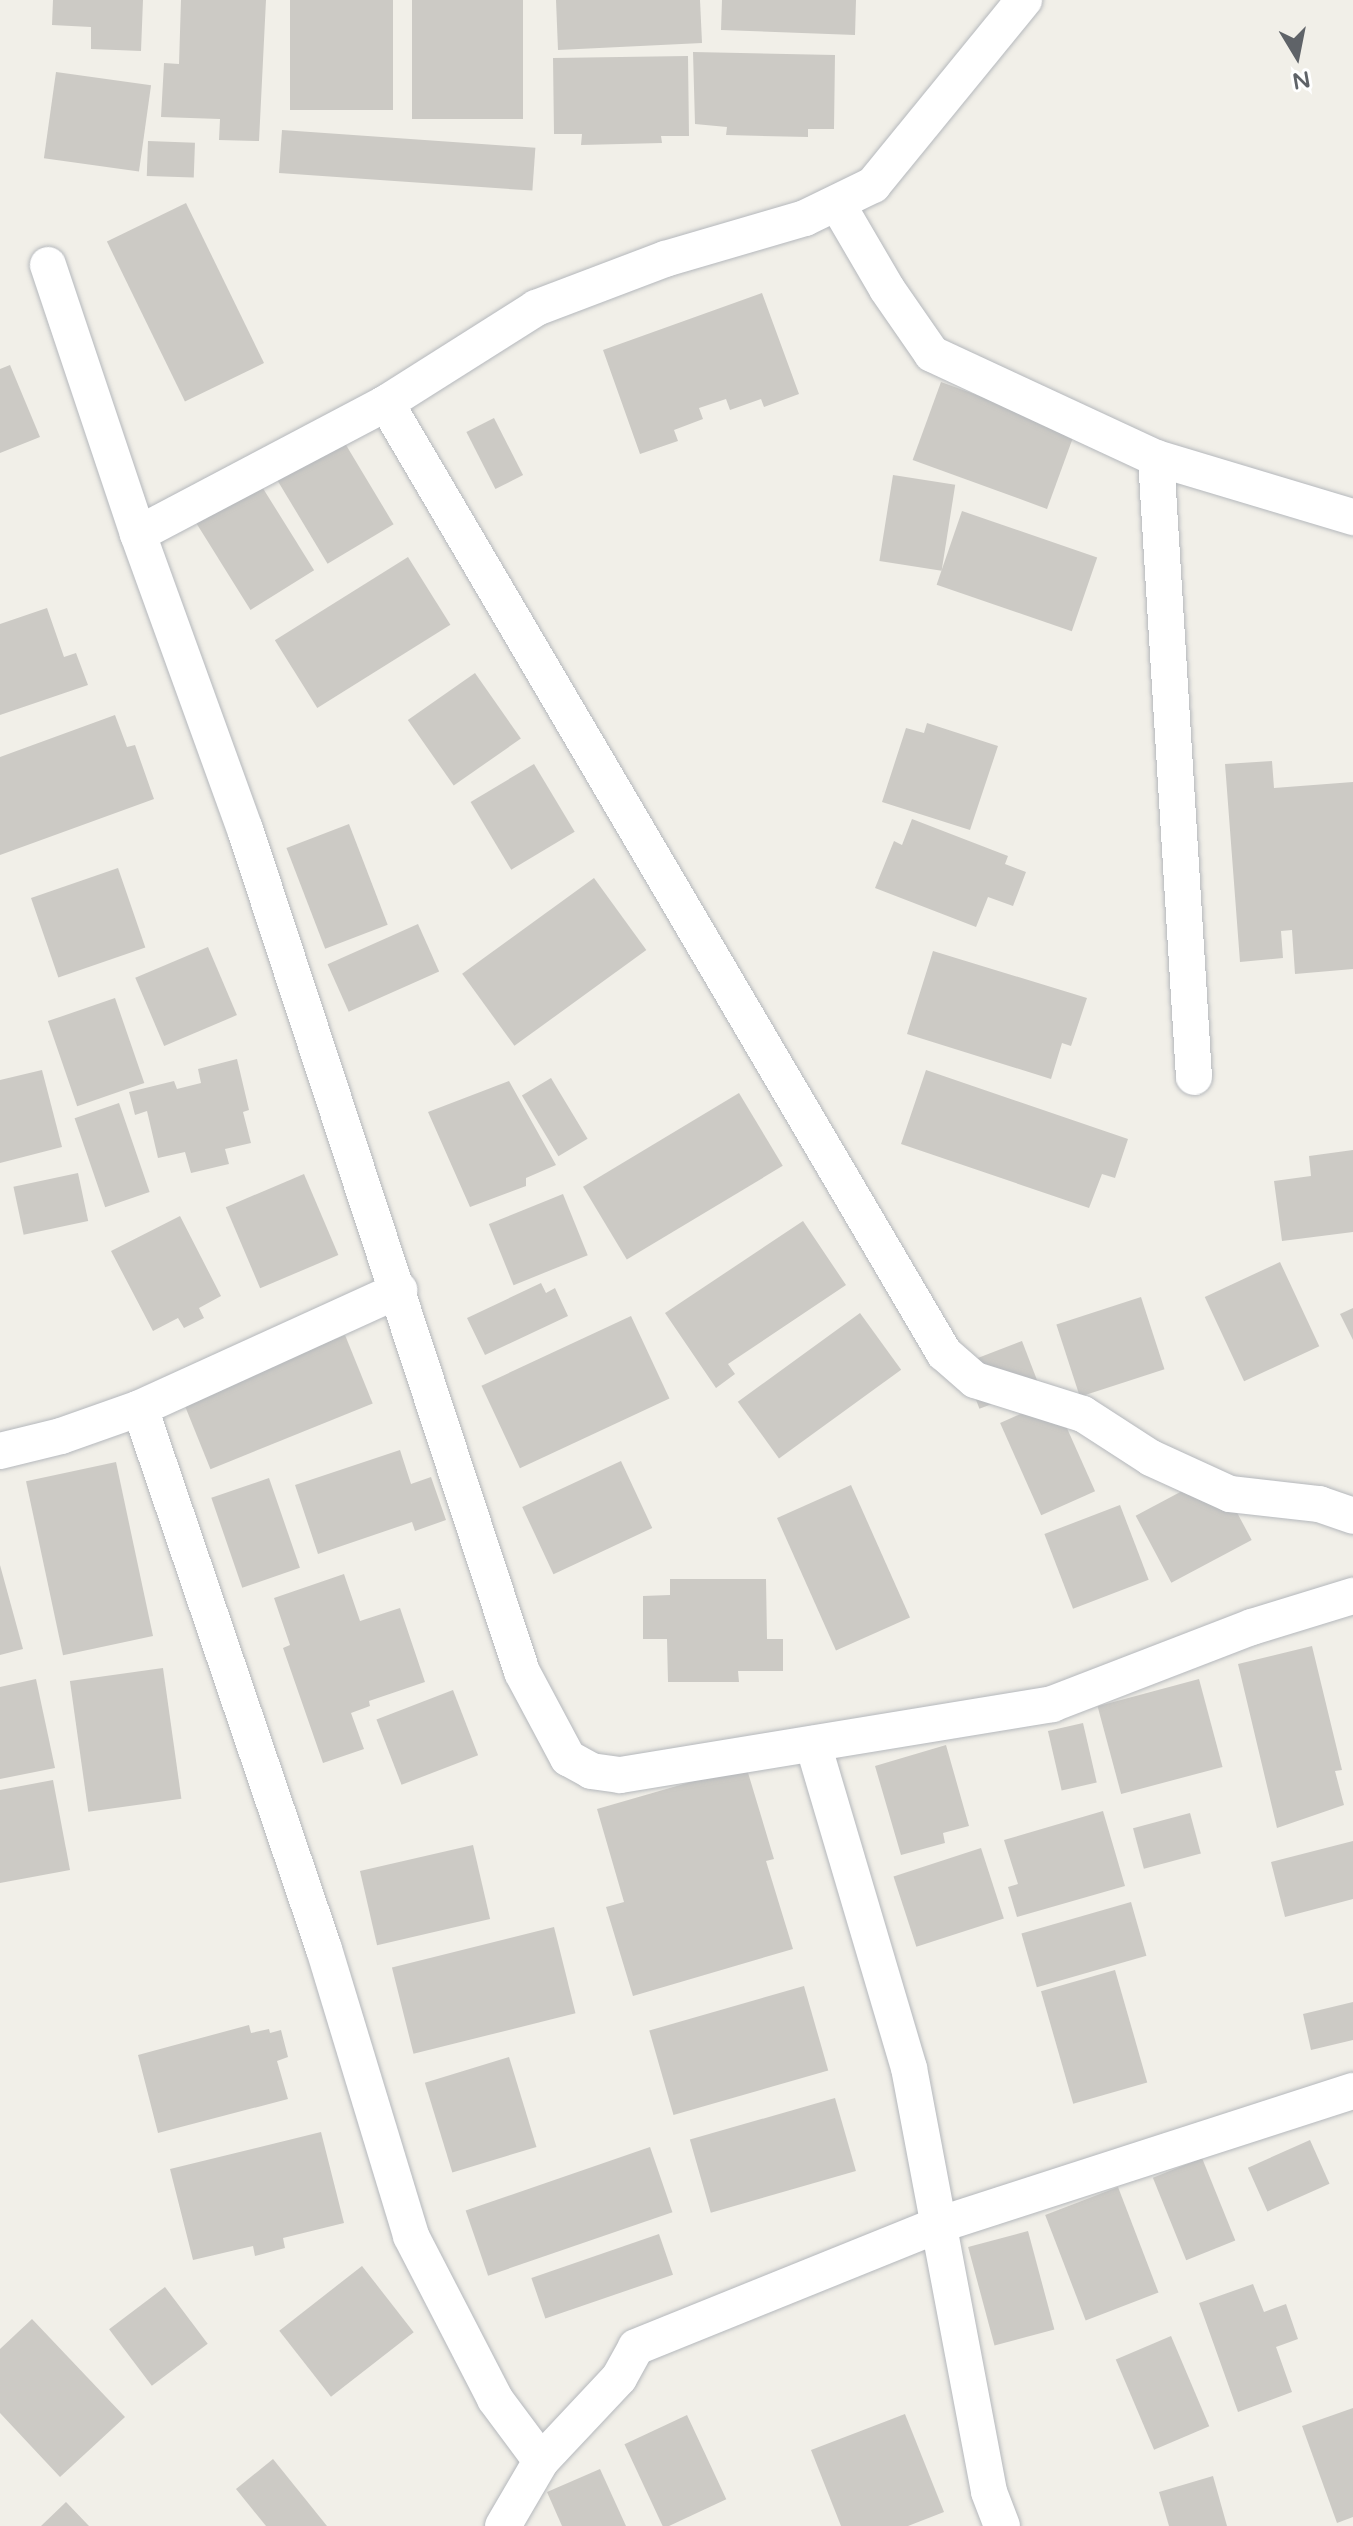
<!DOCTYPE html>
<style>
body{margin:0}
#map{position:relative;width:1353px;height:2526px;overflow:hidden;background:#f1efe8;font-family:"Varela Round",sans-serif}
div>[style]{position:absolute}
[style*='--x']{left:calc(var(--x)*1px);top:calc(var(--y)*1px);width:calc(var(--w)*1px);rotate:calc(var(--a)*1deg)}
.building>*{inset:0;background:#cccac5;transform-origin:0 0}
.roads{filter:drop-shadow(0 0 2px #b5b8bc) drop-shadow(0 0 2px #b5b8bc)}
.minor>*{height:36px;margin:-18px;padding:0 18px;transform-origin:18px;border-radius:18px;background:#fff}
span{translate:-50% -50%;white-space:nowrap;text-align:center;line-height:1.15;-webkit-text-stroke:6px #fff;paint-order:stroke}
.north{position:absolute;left:1257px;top:16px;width:80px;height:80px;-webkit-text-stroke:6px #fff;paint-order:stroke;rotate:170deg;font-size:22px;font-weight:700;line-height:32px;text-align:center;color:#5f6368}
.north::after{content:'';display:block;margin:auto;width:28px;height:36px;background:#5f6368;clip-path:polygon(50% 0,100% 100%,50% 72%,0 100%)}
</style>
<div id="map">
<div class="building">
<i style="clip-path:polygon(53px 0,143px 0,141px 51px,91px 49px,91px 27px,52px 25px)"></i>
<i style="clip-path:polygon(181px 0,266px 0,259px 141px,219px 140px,220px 119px,161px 117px,164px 63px,179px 64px)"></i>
<i style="left:290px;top:0;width:103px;height:110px"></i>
<i style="left:412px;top:0;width:111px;height:119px"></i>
<i style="clip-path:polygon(556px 0,700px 0,702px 43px,558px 50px)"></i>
<i style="clip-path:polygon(722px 0,856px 0,855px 35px,721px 30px)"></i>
<i style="clip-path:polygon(693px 52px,835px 55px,834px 129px,808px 129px,808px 137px,726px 135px,727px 127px,695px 124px)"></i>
<i style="clip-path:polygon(688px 56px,689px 136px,661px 136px,662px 143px,581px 145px,582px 134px,554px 134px,553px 58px)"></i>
<i style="left:56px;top:72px;width:96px;height:87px;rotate:8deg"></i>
<i style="left:282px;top:130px;width:254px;height:43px;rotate:4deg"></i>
<i style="left:148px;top:141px;width:47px;height:35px;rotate:2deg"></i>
<i style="left:186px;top:203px;width:178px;height:88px;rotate:64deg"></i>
<i style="clip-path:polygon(762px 293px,799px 394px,764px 407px,761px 399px,730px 410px,726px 399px,699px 408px,703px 419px,674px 430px,678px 441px,640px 454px,603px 350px)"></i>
<i style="clip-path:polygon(10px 365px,40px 437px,0 453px,0 369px)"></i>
<i style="left:941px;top:382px;width:143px;height:83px;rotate:20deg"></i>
<i style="left:494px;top:418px;width:64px;height:31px;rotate:63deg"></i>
<i style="left:340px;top:435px;width:104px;height:77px;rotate:59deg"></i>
<i style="left:893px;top:475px;width:63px;height:87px;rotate:9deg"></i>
<i style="left:259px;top:482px;width:104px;height:75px;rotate:58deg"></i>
<i style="left:962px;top:511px;width:143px;height:78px;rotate:19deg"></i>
<i style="left:408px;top:557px;width:80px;height:157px;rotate:58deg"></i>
<i style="clip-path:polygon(47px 608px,64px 657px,76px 653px,88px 685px,0 715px,0 624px)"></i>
<i style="left:475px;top:673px;width:80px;height:82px;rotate:55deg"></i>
<i style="clip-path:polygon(115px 715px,127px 747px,135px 745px,154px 799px,0 855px,0 757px)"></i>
<i style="clip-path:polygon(927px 723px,998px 746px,970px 830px,882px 802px,906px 728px,924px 733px)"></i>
<i style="clip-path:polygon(1272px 761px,1274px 788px,1353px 782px,1353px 969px,1295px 974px,1292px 930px,1281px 931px,1283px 958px,1240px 962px,1225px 764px)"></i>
<i style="left:534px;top:764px;width:79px;height:74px;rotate:59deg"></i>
<i style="clip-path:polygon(912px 819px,1008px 856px,1005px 864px,1026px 872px,1013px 906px,988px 897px,976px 927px,875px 888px,894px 841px,902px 845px)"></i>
<i style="left:349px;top:824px;width:108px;height:67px;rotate:69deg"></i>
<i style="left:118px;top:868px;width:84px;height:92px;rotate:71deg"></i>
<i style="left:594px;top:878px;width:89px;height:163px;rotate:54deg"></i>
<i style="left:418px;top:924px;width:52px;height:99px;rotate:66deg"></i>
<i style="left:208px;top:947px;width:74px;height:79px;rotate:67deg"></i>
<i style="clip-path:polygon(933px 951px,1087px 998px,1071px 1046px,1062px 1043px,1051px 1079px,907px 1034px)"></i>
<i style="left:115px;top:998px;width:90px;height:71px;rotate:71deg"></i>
<i style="clip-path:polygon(237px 1059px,249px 1110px,243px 1112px,251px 1143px,225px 1149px,229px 1164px,191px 1173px,185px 1152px,158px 1158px,147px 1111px,135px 1115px,129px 1092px,174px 1081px,177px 1089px,201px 1083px,198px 1069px)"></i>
<i style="clip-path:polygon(42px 1070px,62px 1147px,0 1163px,0 1080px)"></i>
<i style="clip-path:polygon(926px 1070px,1128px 1139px,1115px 1178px,1102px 1174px,1089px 1208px,901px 1144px)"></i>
<i style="left:551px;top:1078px;width:71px;height:34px;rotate:59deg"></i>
<i style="clip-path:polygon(509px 1081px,556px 1165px,526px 1178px,526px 1186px,470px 1207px,428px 1112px)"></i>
<i style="left:739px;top:1093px;width:85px;height:182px;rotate:59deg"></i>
<i style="left:119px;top:1103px;width:94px;height:47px;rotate:71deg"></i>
<i style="clip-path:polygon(1353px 1150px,1353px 1232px,1282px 1241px,1274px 1181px,1311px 1176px,1309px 1156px)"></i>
<i style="left:78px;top:1173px;width:49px;height:66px;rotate:78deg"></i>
<i style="left:304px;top:1174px;width:88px;height:85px;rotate:67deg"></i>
<i style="left:563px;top:1194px;width:66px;height:80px;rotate:68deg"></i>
<i style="clip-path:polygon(180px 1216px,221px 1296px,199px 1308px,204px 1318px,184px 1328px,178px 1318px,153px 1331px,111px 1251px)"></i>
<i style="clip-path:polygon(803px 1221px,846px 1285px,728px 1364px,735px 1374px,716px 1388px,665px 1313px)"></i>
<i style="left:1280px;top:1262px;width:93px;height:83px;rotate:65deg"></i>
<i style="clip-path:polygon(541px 1283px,546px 1293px,555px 1288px,568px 1316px,485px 1355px,467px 1318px)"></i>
<i style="left:1141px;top:1297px;width:76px;height:89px;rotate:72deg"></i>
<i style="clip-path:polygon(1353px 1308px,1353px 1340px,1340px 1314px)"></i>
<i style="left:860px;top:1313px;width:70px;height:151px;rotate:54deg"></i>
<i style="left:631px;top:1316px;width:91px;height:165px;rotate:65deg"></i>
<i style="left:345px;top:1335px;width:74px;height:175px;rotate:68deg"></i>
<i style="left:1022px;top:1341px;width:48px;height:64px;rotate:69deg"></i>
<i style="left:1054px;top:1399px;width:101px;height:59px;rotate:66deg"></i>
<i style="clip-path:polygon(400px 1450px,411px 1484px,431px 1477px,446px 1520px,415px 1531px,412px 1522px,318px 1554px,295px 1485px)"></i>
<i style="left:621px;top:1461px;width:74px;height:109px;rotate:65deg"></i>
<i style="left:116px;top:1462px;width:178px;height:92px;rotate:78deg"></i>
<i style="left:1216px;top:1473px;width:76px;height:91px;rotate:62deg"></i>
<i style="left:269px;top:1478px;width:95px;height:61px;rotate:71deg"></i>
<i style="left:851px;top:1485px;width:145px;height:81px;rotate:66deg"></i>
<i style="left:1120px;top:1505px;width:80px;height:81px;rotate:69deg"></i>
<i style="clip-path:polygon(0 1565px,23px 1649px,0 1655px)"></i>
<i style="clip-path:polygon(344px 1574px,360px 1621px,400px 1608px,425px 1682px,369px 1701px,370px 1706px,351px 1713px,364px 1749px,323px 1763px,283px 1648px,290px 1645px,274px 1598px)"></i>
<i style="clip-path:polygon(670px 1579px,766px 1579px,767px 1639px,783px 1639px,783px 1671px,738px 1671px,739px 1682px,668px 1682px,667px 1639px,643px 1639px,643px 1596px,670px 1595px)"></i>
<i style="clip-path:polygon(1312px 1646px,1342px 1770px,1335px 1771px,1344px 1805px,1277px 1828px,1238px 1664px)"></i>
<i style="left:163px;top:1668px;width:132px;height:94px;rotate:82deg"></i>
<i style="clip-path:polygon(36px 1679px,55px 1768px,0 1779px,0 1687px)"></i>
<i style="left:1199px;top:1679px;width:91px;height:105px;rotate:75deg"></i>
<i style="left:453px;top:1690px;width:70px;height:82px;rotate:69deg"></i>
<i style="left:1083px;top:1723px;width:61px;height:36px;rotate:77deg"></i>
<i style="clip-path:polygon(946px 1745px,969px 1826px,943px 1833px,945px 1843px,901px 1855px,875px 1766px)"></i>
<i style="clip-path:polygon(746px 1766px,774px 1859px,766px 1861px,793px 1949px,633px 1996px,606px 1907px,624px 1902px,597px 1809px)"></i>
<i style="clip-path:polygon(53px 1780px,70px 1870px,0 1883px,0 1790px)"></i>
<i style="clip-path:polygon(1103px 1811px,1125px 1886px,1017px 1917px,1008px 1887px,1018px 1884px,1004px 1840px)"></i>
<i style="left:1190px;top:1813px;width:42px;height:59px;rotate:75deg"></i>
<i style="clip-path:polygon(1353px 1841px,1353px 1899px,1285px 1917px,1271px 1862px)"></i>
<i style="left:473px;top:1845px;width:76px;height:116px;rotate:77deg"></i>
<i style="left:981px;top:1848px;width:74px;height:92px;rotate:72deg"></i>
<i style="left:1131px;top:1902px;width:56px;height:114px;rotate:74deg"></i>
<i style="left:554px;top:1927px;width:89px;height:167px;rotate:76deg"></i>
<i style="left:1115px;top:1970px;width:117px;height:77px;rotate:74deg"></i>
<i style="left:804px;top:1986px;width:88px;height:161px;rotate:74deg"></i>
<i style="clip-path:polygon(1353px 2002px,1353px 2040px,1311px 2050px,1303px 2014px)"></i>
<i style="clip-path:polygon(249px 2025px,251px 2033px,269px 2029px,270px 2033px,281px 2030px,288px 2057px,277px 2061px,288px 2099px,158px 2133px,138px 2055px)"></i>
<i style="left:509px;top:2057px;width:94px;height:88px;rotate:73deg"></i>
<i style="left:835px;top:2098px;width:76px;height:151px;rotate:74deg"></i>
<i style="clip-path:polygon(321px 2132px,344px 2223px,283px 2238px,285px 2248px,255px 2256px,253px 2246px,193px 2260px,170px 2169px)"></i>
<i style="left:1310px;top:2140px;width:48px;height:68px;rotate:66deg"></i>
<i style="left:650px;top:2147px;width:69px;height:195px;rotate:71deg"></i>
<i style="left:1202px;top:2158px;width:89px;height:53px;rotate:68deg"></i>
<i style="left:1118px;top:2187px;width:113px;height:78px;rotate:69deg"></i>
<i style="left:1028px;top:2231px;width:102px;height:62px;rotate:75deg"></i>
<i style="left:659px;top:2234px;width:43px;height:135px;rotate:71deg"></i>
<i style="left:362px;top:2266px;width:84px;height:105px;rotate:52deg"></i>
<i style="clip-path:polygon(1253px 2284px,1264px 2312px,1286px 2304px,1298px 2339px,1276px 2347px,1292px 2392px,1238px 2412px,1199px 2303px)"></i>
<i style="left:165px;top:2287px;width:71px;height:70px;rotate:53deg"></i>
<i style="clip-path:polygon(32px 2319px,125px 2417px,60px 2477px,0 2413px,0 2349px)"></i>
<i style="left:1171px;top:2336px;width:98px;height:60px;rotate:67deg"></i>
<i style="clip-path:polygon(1353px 2408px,1353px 2517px,1337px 2523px,1302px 2426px)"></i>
<i style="clip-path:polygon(905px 2414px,944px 2512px,908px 2526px,841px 2526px,811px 2450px)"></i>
<i style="left:687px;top:2415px;width:93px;height:69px;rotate:65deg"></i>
<i style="clip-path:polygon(273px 2459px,327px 2526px,266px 2526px,236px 2489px)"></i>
<i style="clip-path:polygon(600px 2469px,626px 2526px,562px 2526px,547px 2492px)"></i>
<i style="clip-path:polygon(1213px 2476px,1227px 2526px,1169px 2526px,1159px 2492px)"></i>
<i style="clip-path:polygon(66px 2502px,89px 2526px,41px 2526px)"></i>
</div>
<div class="roads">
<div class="minor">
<i style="--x:838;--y:205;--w:97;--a:59.7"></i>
<i style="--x:887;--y:289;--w:79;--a:55.3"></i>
<i style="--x:932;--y:354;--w:247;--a:24.9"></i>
<i style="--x:1156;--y:458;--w:206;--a:16.7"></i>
<i style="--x:48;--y:265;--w:284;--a:71.5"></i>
<i style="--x:138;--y:534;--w:314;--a:70.1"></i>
<i style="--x:245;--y:829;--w:887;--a:71.81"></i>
<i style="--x:522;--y:1672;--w:98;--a:61.9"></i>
<i style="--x:568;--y:1758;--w:26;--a:29"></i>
<i style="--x:591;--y:1771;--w:29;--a:8"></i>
<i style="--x:620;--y:1775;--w:438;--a:-9.3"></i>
<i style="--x:1052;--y:1704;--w:214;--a:-21.1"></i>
<i style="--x:1252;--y:1627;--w:106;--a:-17.1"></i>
<i style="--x:386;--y:403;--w:1102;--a:59.57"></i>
<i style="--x:944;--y:1353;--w:41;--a:41.1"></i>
<i style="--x:975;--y:1380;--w:113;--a:17.5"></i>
<i style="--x:1083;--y:1414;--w:81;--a:32.9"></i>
<i style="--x:1151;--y:1458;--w:87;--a:24.5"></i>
<i style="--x:1230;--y:1494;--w:90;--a:6.4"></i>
<i style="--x:1319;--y:1504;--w:36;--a:19"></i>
<i style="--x:1156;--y:458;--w:620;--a:86.49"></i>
<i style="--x:138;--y:534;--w:280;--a:-27.8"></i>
<i style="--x:386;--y:403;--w:178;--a:-32.3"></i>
<i style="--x:536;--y:308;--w:138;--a:-20.8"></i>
<i style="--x:665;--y:259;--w:146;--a:-16.3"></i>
<i style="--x:805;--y:218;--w:76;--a:-25.9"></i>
<i style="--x:873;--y:185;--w:239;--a:-50.8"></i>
<i style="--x:140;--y:1408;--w:571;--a:71.22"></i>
<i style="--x:324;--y:1949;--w:300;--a:73.1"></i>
<i style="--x:411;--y:2236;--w:183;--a:62.7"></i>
<i style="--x:495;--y:2399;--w:77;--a:53.4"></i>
<i style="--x:0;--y:1451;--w:63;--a:-13.8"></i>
<i style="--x:61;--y:1436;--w:84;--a:-19.5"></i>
<i style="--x:140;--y:1408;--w:285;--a:-24.5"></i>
<i style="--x:813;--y:1744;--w:338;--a:73.5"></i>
<i style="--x:909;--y:2068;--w:431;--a:79.3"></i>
<i style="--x:989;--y:2492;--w:36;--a:69"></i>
<i style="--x:503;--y:2526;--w:75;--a:-59.7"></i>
<i style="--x:541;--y:2461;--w:114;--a:-46.8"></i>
<i style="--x:619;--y:2378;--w:35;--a:-61"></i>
<i style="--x:636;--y:2347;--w:326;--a:-22"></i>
<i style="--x:938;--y:2225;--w:436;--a:-17.9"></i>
</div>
</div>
<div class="north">N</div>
</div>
